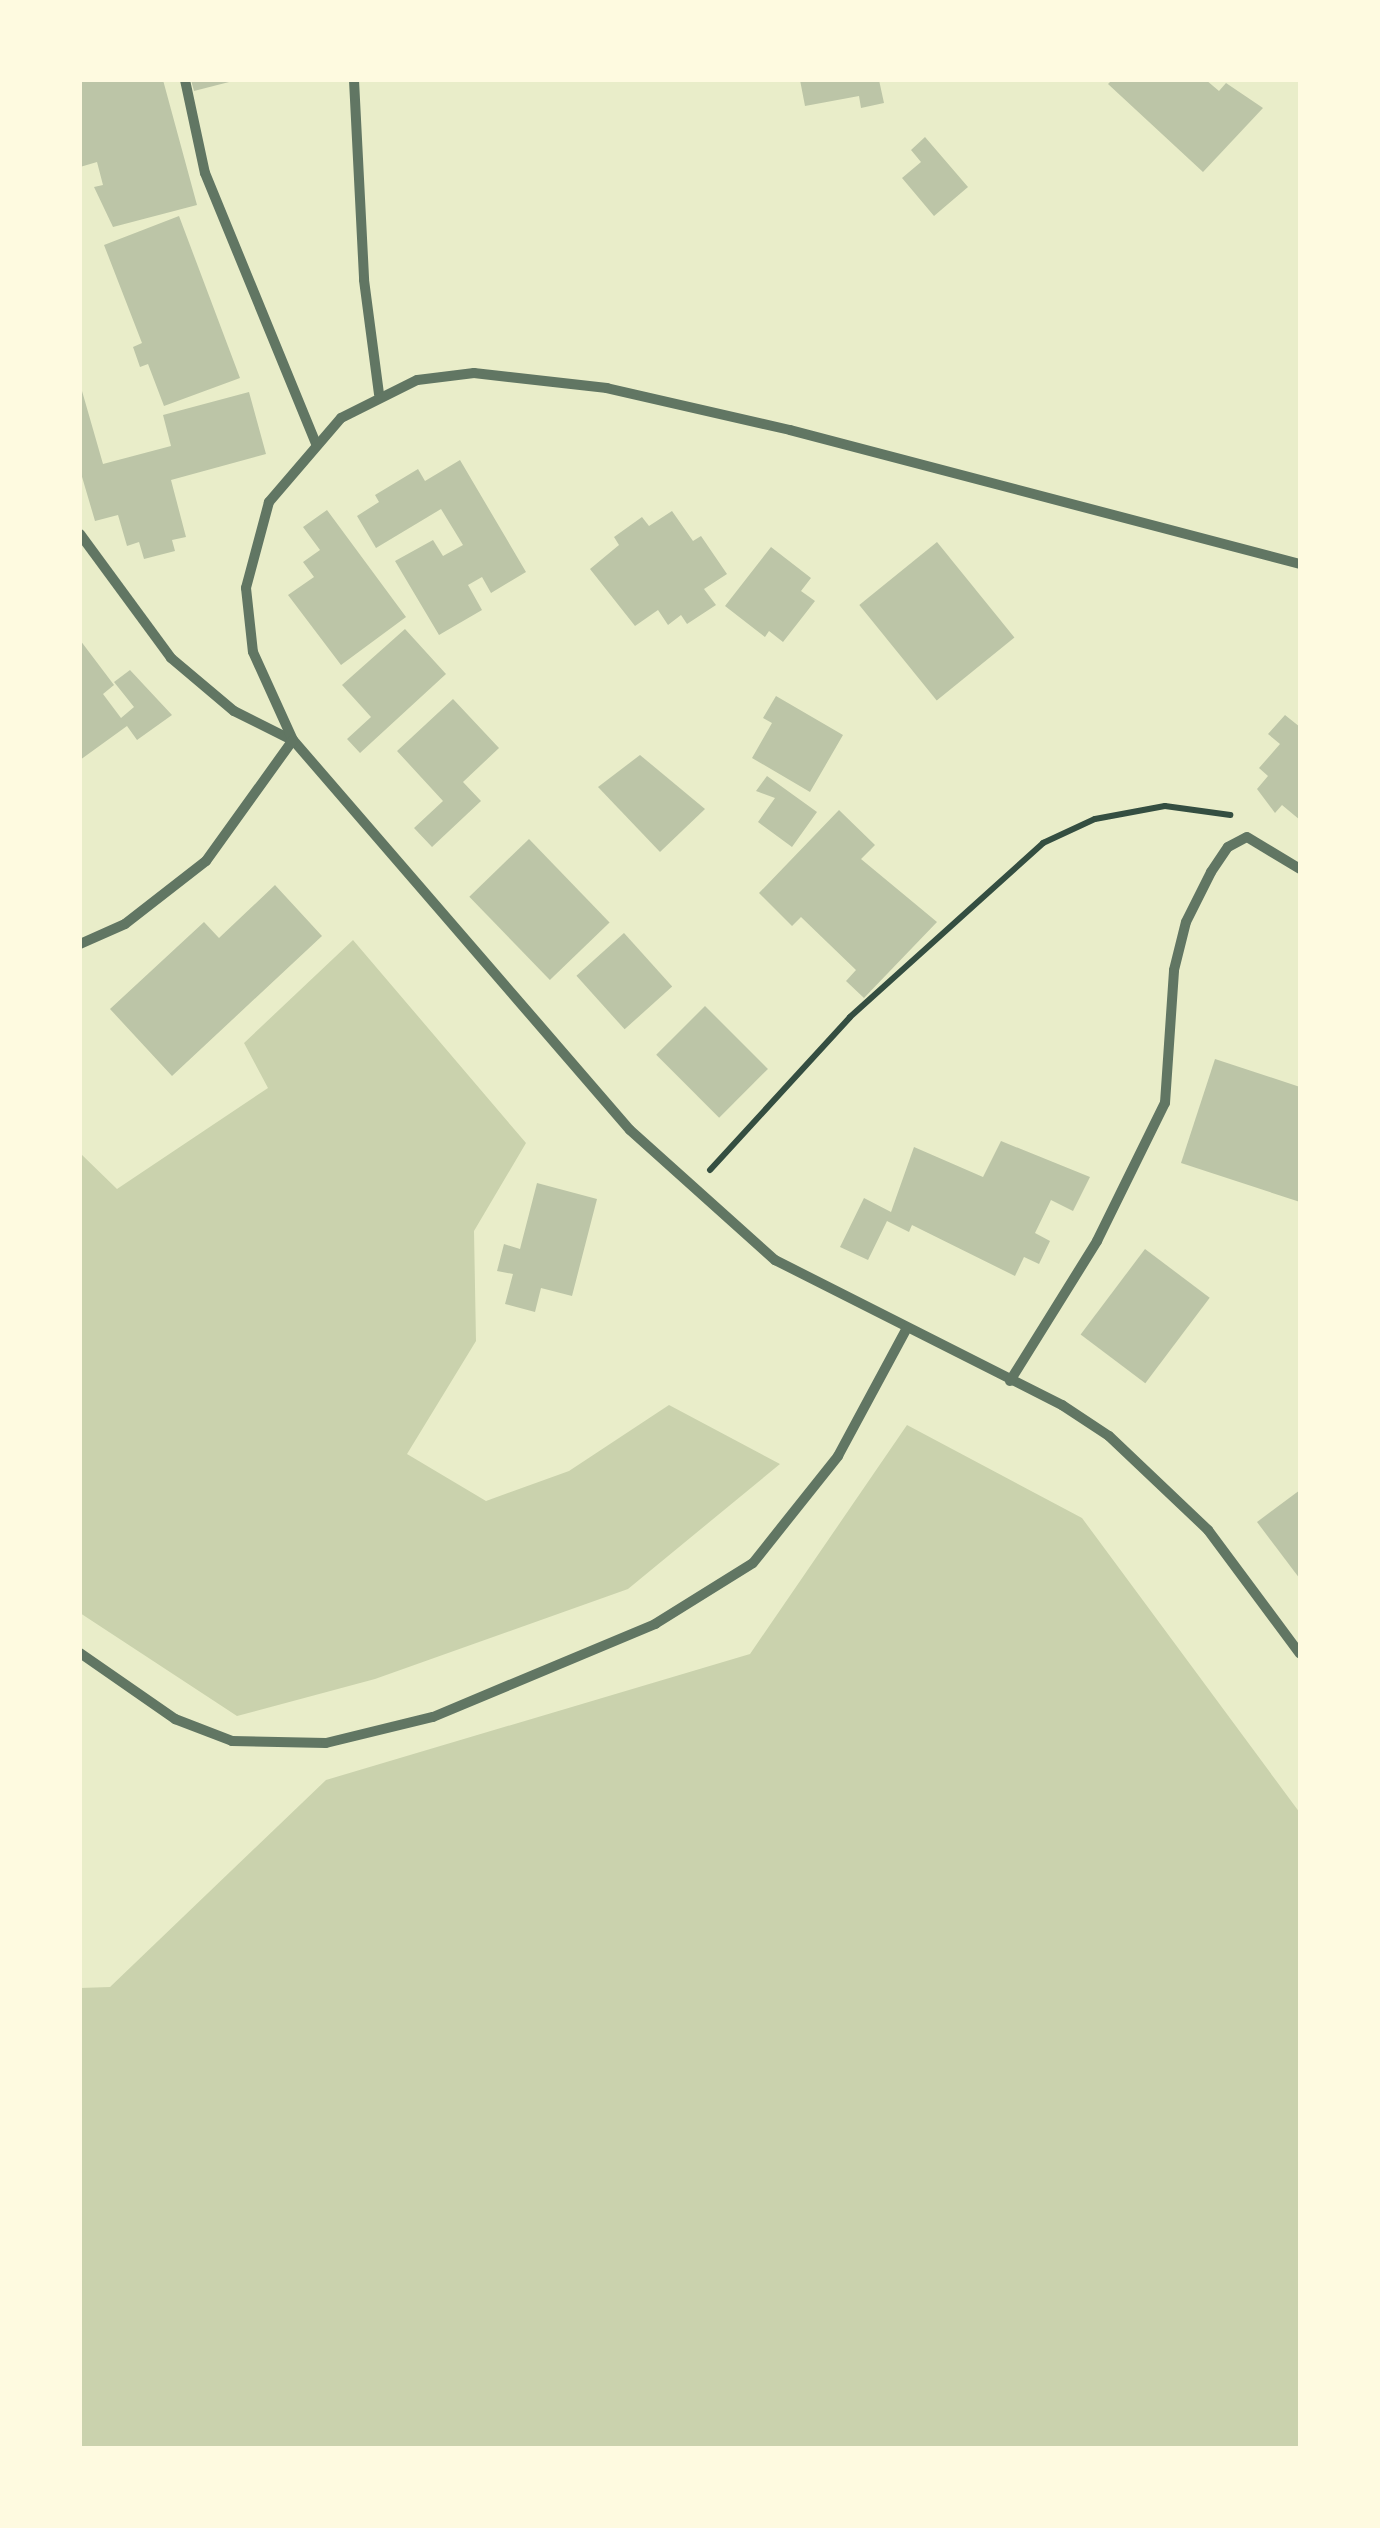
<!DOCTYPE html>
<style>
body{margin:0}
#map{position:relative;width:1380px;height:2528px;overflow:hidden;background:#e9edc9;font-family:"Roboto Condensed",sans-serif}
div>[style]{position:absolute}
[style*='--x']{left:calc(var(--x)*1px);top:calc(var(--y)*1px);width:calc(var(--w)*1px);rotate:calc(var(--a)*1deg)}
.green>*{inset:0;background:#cad2ad}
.building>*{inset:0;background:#bcc5a7;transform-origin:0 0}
.path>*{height:6px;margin:-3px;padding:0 3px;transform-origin:3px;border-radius:3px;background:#344e41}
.minor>*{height:10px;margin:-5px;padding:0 5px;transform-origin:5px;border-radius:5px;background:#617663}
span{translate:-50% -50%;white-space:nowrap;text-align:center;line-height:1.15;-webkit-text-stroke:8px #fefae0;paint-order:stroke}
.frame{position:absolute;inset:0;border:82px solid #fefae0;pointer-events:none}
</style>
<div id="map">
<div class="green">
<i style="clip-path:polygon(353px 940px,526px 1143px,474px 1231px,476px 1341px,407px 1454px,486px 1501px,569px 1471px,669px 1405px,780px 1464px,628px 1589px,375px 1679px,237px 1716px,80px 1613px,80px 1153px,117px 1189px,268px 1088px,244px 1043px)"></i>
<i style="clip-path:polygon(907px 1425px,1082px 1518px,1300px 1813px,1300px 2448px,80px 2448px,80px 1988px,110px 1987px,326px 1780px,750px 1654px)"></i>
</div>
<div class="building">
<i style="clip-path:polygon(80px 80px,163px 80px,197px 205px,113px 227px,94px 187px,103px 185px,97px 162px,80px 167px)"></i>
<i style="clip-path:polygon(191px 80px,233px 80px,233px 81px,194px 91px)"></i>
<i style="clip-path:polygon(800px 80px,879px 80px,884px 103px,861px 108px,859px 96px,805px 106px)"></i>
<i style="clip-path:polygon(1112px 80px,1206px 80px,1219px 91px,1226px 83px,1263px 108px,1203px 172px,1108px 84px)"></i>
<i style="clip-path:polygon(925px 137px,968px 187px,934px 216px,902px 178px,921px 162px,911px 150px)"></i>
<i style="clip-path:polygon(179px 216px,240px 378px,164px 406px,148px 364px,140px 367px,133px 347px,142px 343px,104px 245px)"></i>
<i style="clip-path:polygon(80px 384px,103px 464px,171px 446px,163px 415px,249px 392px,266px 454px,171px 480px,186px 537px,172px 540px,175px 551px,144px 559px,139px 542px,127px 546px,118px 515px,95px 521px,80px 470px)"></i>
<i style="clip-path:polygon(460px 460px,526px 572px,491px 593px,482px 577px,468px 585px,482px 610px,439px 635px,395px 561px,433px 540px,443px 556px,463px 545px,441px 509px,376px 548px,357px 516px,379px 502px,375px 495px,418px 469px,425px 481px)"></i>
<i style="clip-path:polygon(327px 510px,406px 617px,341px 665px,288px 595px,314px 577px,303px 562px,320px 550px,303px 527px)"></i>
<i style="clip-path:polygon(672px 511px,693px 541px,701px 536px,727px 574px,704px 589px,716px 605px,687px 624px,681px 615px,668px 625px,658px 610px,635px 626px,590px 569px,619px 545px,614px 537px,642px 517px,649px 526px)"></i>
<i style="left:937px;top:542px;width:123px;height:100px;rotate:51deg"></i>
<i style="clip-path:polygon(771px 547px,811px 578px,801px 591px,815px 601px,783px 642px,769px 631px,765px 637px,725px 606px)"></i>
<i style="clip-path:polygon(405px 629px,446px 674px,360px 753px,347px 739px,371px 717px,342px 685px)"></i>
<i style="clip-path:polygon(80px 640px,114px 685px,103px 694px,121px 718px,134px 707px,114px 682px,130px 670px,172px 715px,137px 740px,127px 726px,80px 760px)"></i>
<i style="clip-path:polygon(776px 696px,843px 735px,810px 792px,752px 758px,772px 723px,763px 718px)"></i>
<i style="clip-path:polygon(453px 699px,499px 748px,463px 782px,481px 801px,432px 847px,414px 828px,443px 801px,397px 751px)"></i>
<i style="clip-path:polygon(1285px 715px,1300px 727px,1300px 820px,1282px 805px,1275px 813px,1257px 789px,1268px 776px,1259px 768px,1280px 744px,1268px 734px)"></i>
<i style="clip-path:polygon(640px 755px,705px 809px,660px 852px,598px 787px)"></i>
<i style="clip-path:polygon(767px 776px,817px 812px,792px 847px,758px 822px,775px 798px,756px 791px)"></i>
<i style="clip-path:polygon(839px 810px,875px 845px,861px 859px,937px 922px,864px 998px,846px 981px,856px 970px,801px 917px,792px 926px,759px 893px)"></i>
<i style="left:529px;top:839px;width:116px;height:83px;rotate:46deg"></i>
<i style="clip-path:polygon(275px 885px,322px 936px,172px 1076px,110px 1009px,204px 922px,219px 938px)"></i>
<i style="left:624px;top:933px;width:72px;height:64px;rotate:48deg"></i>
<i style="left:705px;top:1006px;width:89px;height:69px;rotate:45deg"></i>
<i style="clip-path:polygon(1215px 1059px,1300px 1087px,1300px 1202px,1181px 1163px)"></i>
<i style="clip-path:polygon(1001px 1141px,1090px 1177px,1073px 1211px,1051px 1200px,1035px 1233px,1050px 1241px,1039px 1264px,1024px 1257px,1015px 1276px,912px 1225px,909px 1232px,887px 1221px,868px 1260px,840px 1247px,864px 1198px,891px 1212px,914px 1147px,983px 1177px)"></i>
<i style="clip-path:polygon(537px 1183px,597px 1199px,572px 1296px,541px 1288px,535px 1312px,505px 1304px,513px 1274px,497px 1271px,504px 1244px,520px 1249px)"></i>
<i style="left:1145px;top:1249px;width:81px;height:107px;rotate:37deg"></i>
<i style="clip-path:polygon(1300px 1490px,1300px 1579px,1257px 1522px)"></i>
</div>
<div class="path">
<i style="--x:710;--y:1170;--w:207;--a:-47.5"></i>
<i style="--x:850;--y:1017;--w:260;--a:-42"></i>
<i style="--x:1043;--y:843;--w:57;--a:-24.8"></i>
<i style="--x:1095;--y:819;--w:71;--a:-10.5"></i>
<i style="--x:1165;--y:806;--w:66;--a:7.9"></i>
</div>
<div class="minor">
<i style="--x:185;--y:80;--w:95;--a:77.9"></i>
<i style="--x:205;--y:173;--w:293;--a:67.7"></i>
<i style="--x:354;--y:80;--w:200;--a:87.1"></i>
<i style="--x:364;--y:280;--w:115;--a:82.5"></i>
<i style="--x:80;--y:534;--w:154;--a:53.7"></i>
<i style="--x:171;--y:658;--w:82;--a:40.1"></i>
<i style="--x:234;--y:711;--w:65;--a:26.6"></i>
<i style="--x:1300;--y:564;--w:527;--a:-165.28"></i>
<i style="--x:790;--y:430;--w:188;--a:-167.1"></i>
<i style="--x:607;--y:388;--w:134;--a:-173.6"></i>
<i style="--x:474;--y:373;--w:57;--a:173"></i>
<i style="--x:417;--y:380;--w:85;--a:153.4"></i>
<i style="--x:341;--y:418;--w:111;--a:130.6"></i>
<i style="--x:269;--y:502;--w:89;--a:105"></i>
<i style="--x:246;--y:588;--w:64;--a:83.8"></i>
<i style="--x:253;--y:652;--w:97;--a:65.6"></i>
<i style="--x:293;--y:740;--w:515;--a:49.17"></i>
<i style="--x:630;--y:1130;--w:195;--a:41.9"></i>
<i style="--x:775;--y:1260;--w:322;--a:26.8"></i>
<i style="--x:1062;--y:1405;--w:56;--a:33.4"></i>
<i style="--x:1109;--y:1436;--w:137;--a:43.5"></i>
<i style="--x:1208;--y:1530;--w:154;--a:53.4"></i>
<i style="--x:80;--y:944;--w:49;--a:-24"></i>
<i style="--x:125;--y:924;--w:103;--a:-37.9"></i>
<i style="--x:206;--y:861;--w:149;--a:-54.3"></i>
<i style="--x:1010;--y:1381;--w:165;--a:-58.1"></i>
<i style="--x:1097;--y:1241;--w:154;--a:-63.8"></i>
<i style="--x:1165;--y:1103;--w:133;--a:-86.1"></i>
<i style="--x:1174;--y:970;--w:49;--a:-76"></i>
<i style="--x:1186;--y:922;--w:56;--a:-63.4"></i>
<i style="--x:1211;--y:872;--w:30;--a:-56"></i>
<i style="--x:1228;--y:847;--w:21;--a:-28"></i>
<i style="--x:1247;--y:837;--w:62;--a:31.1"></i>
<i style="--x:80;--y:1653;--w:116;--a:34.8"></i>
<i style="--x:175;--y:1719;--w:61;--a:21.1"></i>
<i style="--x:232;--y:1741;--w:94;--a:1.2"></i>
<i style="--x:326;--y:1743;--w:110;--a:-13.7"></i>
<i style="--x:433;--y:1717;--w:241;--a:-22.7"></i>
<i style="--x:655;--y:1624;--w:115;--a:-31.9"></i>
<i style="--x:753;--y:1563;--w:137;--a:-51.5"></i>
<i style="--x:838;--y:1456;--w:145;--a:-61.7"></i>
</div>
<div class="frame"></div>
</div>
